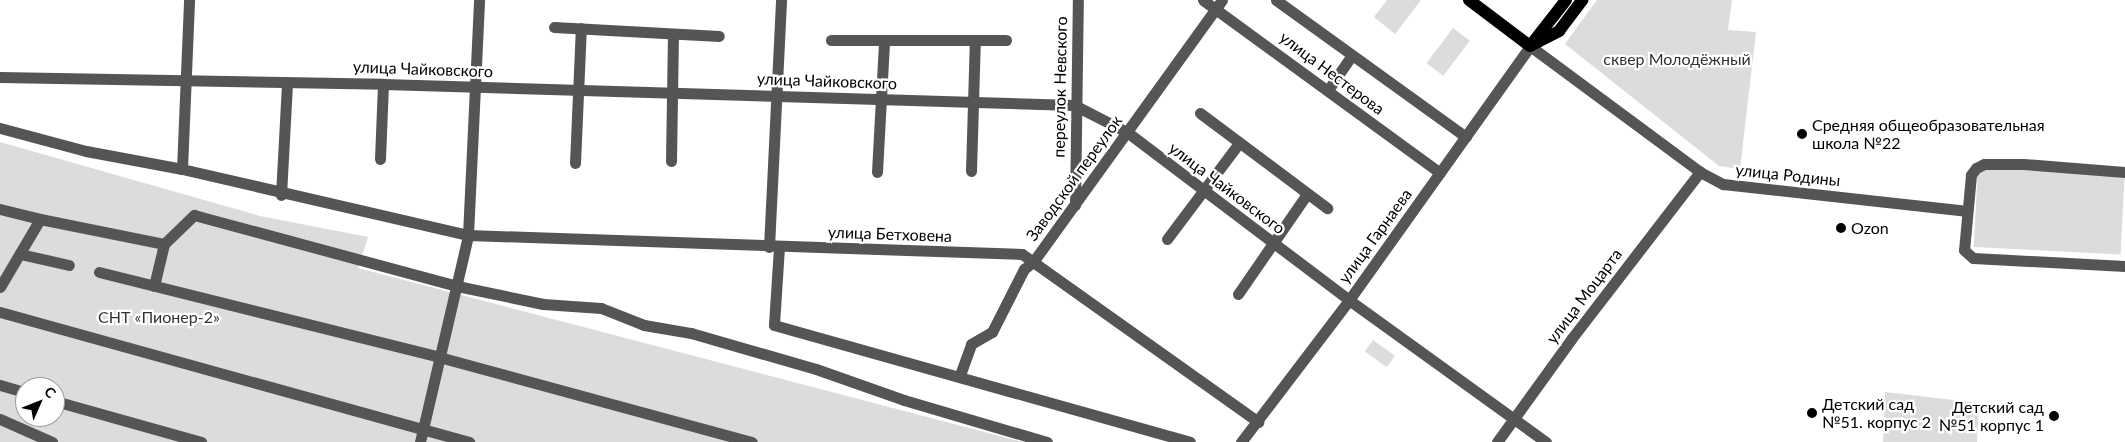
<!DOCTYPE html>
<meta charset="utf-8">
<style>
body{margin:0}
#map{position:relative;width:2125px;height:442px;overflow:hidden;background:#fff;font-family:Lato,sans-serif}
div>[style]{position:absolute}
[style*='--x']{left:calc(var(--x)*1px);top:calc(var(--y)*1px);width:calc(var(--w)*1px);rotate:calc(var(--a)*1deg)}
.green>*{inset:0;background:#dcdcdc;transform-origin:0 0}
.minor>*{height:11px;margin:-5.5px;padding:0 5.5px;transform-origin:5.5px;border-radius:5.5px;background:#555}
.major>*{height:12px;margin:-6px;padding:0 6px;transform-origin:6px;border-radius:6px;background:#000}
.dots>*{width:14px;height:14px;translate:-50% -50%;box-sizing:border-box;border:2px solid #fff;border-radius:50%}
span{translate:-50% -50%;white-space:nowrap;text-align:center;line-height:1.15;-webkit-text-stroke:4.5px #fff;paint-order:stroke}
.park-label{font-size:16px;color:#333}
.street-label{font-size:16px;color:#000}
.poi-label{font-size:16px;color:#000}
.left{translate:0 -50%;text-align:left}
.right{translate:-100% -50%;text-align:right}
.north{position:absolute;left:15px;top:377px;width:50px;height:50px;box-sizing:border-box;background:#fff;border:1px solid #999;border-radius:50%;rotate:46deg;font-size:14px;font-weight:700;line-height:20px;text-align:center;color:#000}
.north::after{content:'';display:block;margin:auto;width:18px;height:22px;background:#000;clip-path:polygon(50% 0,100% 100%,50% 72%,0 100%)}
</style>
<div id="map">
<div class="green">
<i style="clip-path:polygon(1387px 0,1421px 0,1395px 34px,1374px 17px)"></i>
<i style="clip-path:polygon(1597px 0,1732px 0,1728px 30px,1756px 32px,1740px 169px,1719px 166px,1565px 44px)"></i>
<i style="left:1453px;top:28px;width:21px;height:44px;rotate:37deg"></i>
<i style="clip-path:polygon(evenodd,0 142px,260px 216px,368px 237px,358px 268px,1023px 442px,0 442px,0 142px,25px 387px,55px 387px,55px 417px,25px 417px,25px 387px)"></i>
<i style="left:1978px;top:166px;width:147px;height:81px;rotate:3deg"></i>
<i style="left:1373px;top:340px;width:27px;height:14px;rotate:36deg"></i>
<i style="clip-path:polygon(1885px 392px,1979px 403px,1977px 442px,1883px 442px)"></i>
</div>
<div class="minor">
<i style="--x:1203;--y:0;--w:293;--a:36.1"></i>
<i style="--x:1276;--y:0;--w:234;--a:35.8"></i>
<i style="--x:554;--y:27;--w:165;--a:3.1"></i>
<i style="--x:831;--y:40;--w:175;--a:0"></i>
<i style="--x:0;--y:77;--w:383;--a:1"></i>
<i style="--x:383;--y:84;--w:691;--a:1.74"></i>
<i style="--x:1074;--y:105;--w:59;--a:27"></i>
<i style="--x:1127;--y:132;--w:278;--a:37.1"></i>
<i style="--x:1349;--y:300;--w:243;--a:35.8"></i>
<i style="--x:1328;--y:90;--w:42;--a:-55.6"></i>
<i style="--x:1200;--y:113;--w:159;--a:36.8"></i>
<i style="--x:0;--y:128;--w:89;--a:15"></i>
<i style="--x:86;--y:151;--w:98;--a:10.6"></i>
<i style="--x:182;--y:169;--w:294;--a:13"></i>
<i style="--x:468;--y:235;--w:554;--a:1.96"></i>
<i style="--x:1022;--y:254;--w:290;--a:35.4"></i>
<i style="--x:380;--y:159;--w:75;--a:-87.7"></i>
<i style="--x:671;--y:161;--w:127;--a:-89.1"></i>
<i style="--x:575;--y:163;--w:135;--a:-87.5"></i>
<i style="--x:182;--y:169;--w:169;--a:-87.6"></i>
<i style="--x:971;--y:171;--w:131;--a:-88.3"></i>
<i style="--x:877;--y:172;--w:131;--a:-86.9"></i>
<i style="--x:2125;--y:172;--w:102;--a:-175.5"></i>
<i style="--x:2023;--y:164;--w:39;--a:180"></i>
<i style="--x:1984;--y:164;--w:9;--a:153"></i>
<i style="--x:1976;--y:168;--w:9;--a:126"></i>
<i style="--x:1971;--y:175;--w:75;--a:95.3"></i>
<i style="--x:1964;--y:250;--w:12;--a:42"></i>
<i style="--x:1973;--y:258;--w:152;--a:3"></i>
<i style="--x:281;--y:195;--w:112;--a:-86.9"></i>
<i style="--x:1075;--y:205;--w:205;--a:-89.2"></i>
<i style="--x:0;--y:209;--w:41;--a:14"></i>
<i style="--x:1167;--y:239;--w:120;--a:-53.1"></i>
<i style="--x:769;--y:247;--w:247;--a:-87.2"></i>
<i style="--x:779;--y:247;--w:78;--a:93.7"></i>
<i style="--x:774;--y:325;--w:432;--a:15.7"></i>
<i style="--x:20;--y:254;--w:50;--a:12.7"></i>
<i style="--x:99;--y:272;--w:350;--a:14"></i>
<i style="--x:439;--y:357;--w:324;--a:15.2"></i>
<i style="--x:154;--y:286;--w:43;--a:-76.6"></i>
<i style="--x:0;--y:287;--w:79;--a:-59.5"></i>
<i style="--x:40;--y:219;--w:126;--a:11.4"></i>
<i style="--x:164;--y:244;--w:42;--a:-44"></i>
<i style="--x:194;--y:215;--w:272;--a:15.1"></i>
<i style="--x:457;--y:286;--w:88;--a:11.8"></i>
<i style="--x:543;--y:304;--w:58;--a:3.9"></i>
<i style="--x:601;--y:308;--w:46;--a:21.6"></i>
<i style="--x:644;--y:325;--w:48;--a:9.7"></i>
<i style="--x:691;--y:333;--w:130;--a:16.1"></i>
<i style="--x:816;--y:369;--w:93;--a:19.4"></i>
<i style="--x:904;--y:400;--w:149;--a:16.4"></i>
<i style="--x:1238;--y:294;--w:121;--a:-55.4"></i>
<i style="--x:0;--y:312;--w:487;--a:15.5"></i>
<i style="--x:960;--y:375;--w:33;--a:-70"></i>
<i style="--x:971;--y:344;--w:24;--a:-30"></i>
<i style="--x:992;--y:332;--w:71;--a:-63.1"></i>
<i style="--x:1024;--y:269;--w:11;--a:-38"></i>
<i style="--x:1033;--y:262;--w:323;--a:-54.2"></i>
<i style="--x:0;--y:385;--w:26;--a:16"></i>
<i style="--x:55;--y:401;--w:152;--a:15.7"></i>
<i style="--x:0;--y:419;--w:57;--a:23.9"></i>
<i style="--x:420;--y:442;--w:212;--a:-76.9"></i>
<i style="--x:468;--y:235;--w:235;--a:-87.3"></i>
<i style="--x:1241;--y:442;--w:178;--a:-52.7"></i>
<i style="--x:1349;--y:300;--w:312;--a:-54.5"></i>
<i style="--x:1530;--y:46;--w:212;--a:36.5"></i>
<i style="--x:1700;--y:172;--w:26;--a:28"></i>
<i style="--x:1723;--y:184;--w:244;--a:6.3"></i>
<i style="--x:1497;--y:442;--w:128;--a:-54.2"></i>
<i style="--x:1572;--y:338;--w:210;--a:-52.4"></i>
</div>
<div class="major">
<i style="--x:1469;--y:0;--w:76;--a:37"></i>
<i style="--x:1531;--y:45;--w:57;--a:-52.1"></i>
<i style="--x:1530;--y:46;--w:33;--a:-27"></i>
<i style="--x:1559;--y:31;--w:39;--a:-53"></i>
</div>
<div class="dots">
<i style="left:1802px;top:134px;background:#000"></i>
<i style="left:1841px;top:228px;background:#000"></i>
<i style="left:1812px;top:413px;background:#000"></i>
<i style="left:2054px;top:416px;background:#000"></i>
</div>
<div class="park-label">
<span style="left:1677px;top:59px">сквер Молодёжный</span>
<span style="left:159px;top:317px">СНТ «Пионер-2»</span>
</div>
<div class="street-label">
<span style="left:423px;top:69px;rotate:2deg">улица Чайковского</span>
<span style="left:1332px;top:73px;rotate:37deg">улица Нестерова</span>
<span style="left:827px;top:81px;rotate:2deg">улица Чайковского</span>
<span style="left:1060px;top:87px;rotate:-89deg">переулок Невского</span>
<span style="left:1788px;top:175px;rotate:6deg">улица Родины</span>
<span style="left:1074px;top:178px;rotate:-54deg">Заводской переулок</span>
<span style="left:1227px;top:188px;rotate:37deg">улица Чайковского</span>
<span style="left:890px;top:234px;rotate:2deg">улица Бетховена</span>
<span style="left:1375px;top:236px;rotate:-54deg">улица Гарнаева</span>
<span style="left:1584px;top:296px;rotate:-53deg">улица Моцарта</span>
</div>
<div class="poi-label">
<span class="left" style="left:1812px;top:134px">Средняя общеобразовательная<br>школа №22</span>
<span class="left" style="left:1851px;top:228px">Ozon</span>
<span class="left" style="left:1822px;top:413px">Детский сад<br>№51. корпус 2</span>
<span class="right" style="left:2044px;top:416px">Детский сад<br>№51 корпус 1</span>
</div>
<div class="north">С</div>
</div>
